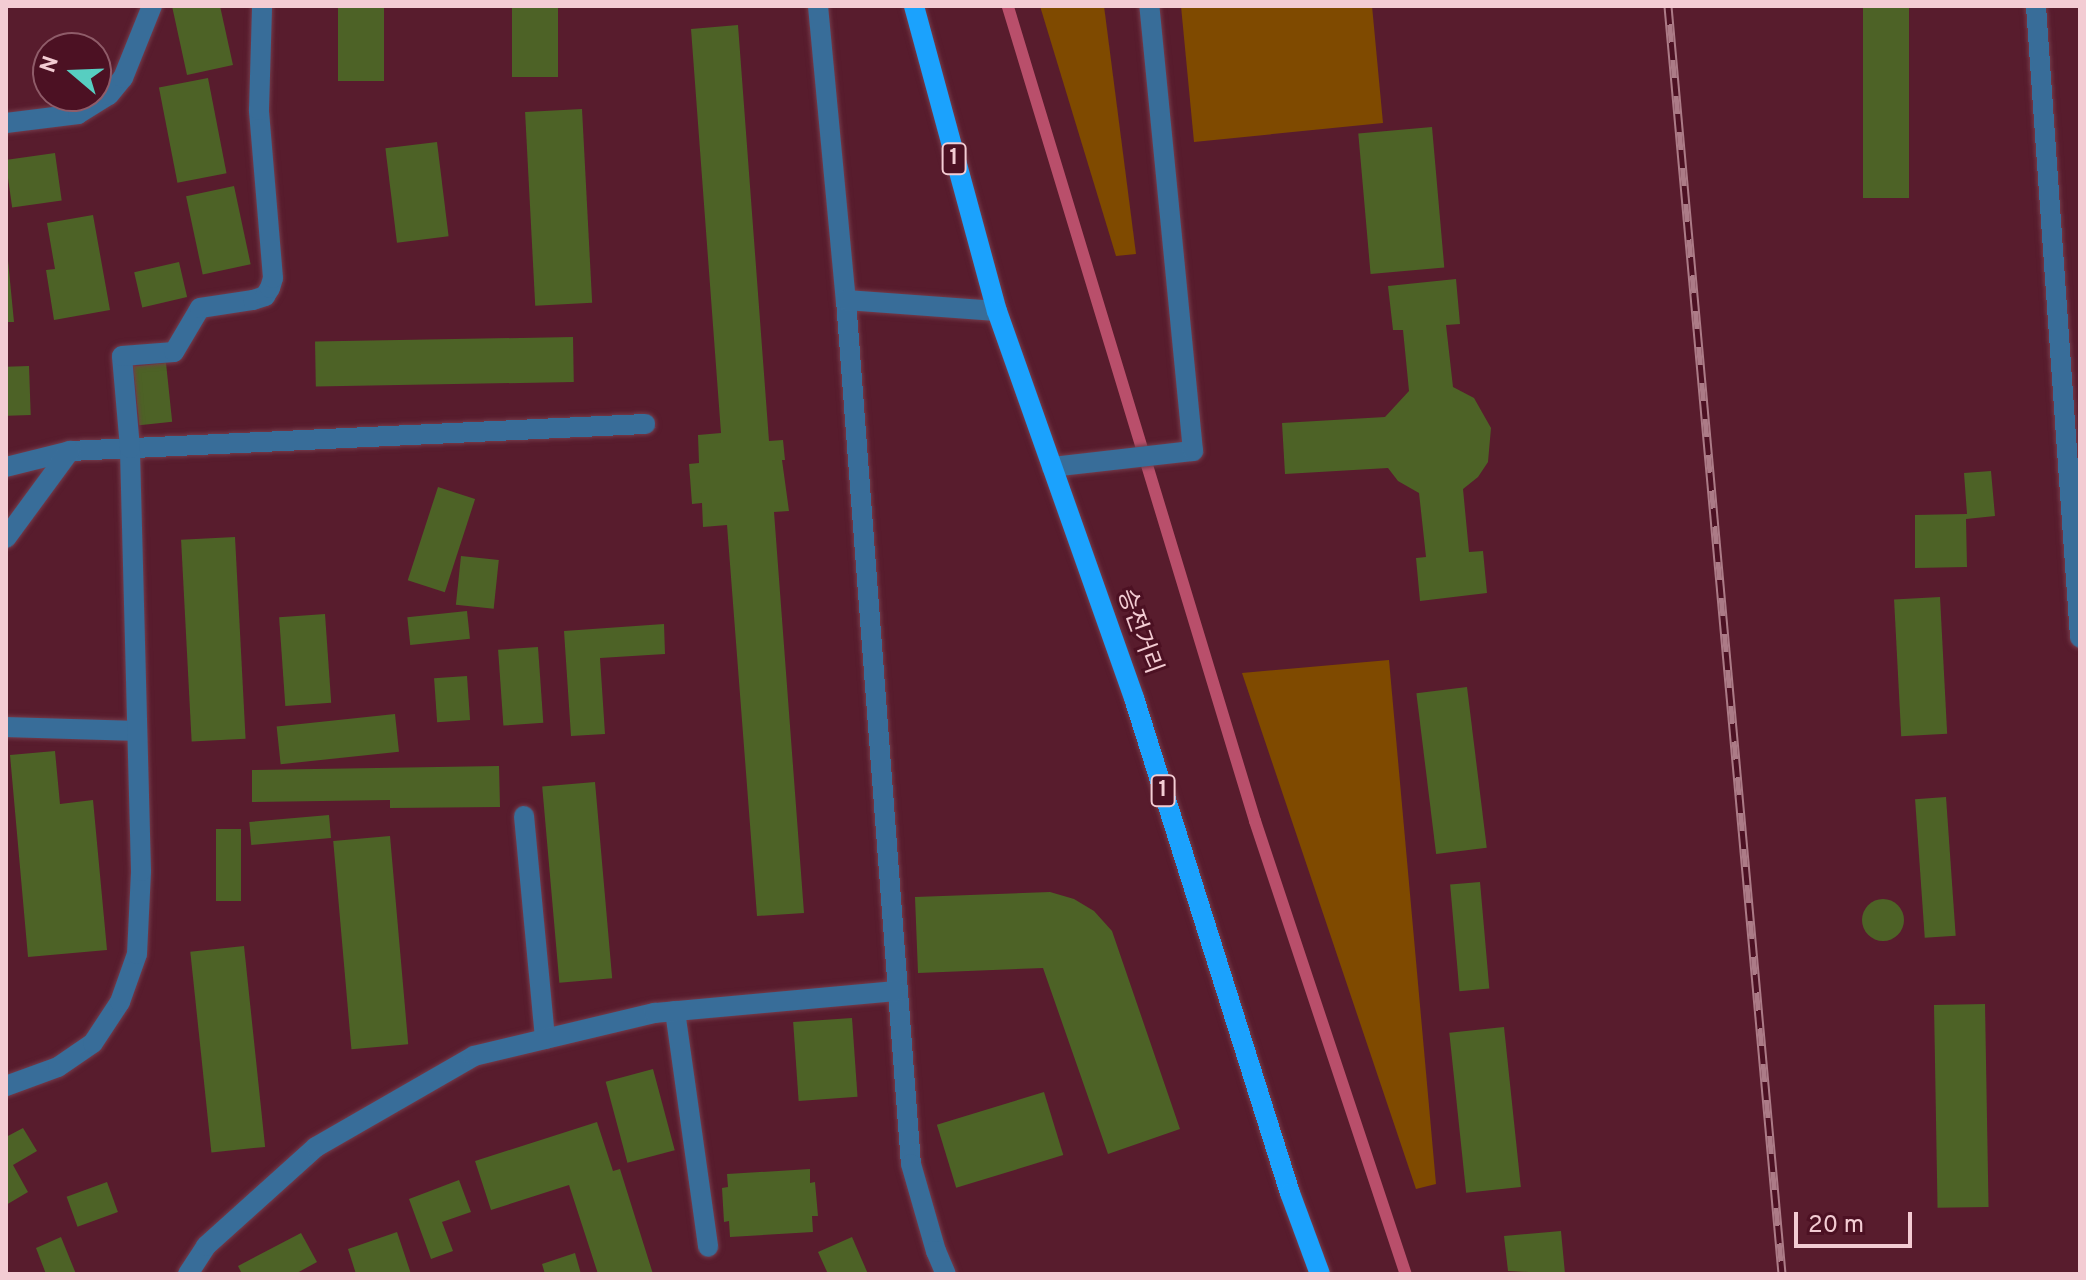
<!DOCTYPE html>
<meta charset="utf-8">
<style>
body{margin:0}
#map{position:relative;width:2086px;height:1280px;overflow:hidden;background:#581c2d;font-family:Overpass,"Noto Sans KR",sans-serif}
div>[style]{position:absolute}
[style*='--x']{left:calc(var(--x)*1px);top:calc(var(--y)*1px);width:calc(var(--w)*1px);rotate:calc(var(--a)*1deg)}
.green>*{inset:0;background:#7f4a00}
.stream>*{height:12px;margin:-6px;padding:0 6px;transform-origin:6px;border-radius:6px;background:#b94f6b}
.building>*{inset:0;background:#4d6226;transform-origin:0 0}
.round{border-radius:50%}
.roads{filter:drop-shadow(0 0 2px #743c4b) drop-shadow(0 0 2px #743c4b)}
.minor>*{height:20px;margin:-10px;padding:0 10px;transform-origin:10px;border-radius:10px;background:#386d99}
.major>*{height:20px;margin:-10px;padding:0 10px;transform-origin:10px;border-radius:10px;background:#1ba2fd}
.rail>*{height:9px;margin-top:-4.5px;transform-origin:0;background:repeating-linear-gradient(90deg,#4c1123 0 18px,#ac7b87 0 36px);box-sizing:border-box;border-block:2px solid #ac7b87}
span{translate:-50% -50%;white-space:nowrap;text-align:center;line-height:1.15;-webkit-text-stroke:6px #4c1123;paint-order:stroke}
.shield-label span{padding:2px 6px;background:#4c1123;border:2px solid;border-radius:6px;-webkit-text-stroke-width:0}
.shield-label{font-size:22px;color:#f3ccd3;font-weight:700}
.street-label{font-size:24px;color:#f3ccd3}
.frame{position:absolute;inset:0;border:8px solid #f3ccd3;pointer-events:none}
.north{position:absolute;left:32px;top:32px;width:80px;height:80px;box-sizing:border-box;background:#4c1123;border:2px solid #8f5c69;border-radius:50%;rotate:289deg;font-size:22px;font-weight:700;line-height:32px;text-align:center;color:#f3ccd3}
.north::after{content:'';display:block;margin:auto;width:28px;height:36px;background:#57cec1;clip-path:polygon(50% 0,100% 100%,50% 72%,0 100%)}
.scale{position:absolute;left:1794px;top:1212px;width:118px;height:36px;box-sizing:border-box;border:4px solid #f3ccd3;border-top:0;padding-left:10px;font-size:24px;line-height:28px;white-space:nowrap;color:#f3ccd3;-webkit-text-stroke:6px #4c1123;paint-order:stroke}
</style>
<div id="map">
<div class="green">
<i style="clip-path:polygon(1040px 6px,1104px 6px,1136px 254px,1116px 256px)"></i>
<i style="clip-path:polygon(1181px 6px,1372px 6px,1383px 123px,1194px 142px)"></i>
<i style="clip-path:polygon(1389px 660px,1436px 1184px,1416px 1189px,1242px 673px)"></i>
</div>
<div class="stream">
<i style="--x:1008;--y:7;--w:851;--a:73.12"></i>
<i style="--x:1255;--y:821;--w:478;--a:71.6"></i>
</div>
<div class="building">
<i style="clip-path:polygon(172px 6px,220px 6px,233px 65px,187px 75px)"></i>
<i style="left:338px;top:6px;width:46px;height:75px"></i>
<i style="left:512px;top:6px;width:46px;height:71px"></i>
<i style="left:1863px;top:6px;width:46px;height:192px"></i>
<i style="clip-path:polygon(738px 25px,769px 441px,783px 440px,785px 460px,782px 460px,789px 511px,774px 512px,804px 913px,757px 916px,727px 525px,703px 527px,702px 503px,692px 504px,689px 464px,699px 463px,698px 435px,721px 433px,691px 29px)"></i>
<i style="left:208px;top:78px;width:97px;height:50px;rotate:79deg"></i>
<i style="left:582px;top:109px;width:194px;height:57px;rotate:87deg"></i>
<i style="left:1432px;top:127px;width:141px;height:74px;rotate:85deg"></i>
<i style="left:437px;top:142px;width:95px;height:52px;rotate:83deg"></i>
<i style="left:55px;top:153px;width:48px;height:50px;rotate:82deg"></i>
<i style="left:234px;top:186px;width:80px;height:49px;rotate:78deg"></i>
<i style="clip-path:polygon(93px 215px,110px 310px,54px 320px,46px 270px,55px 269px,47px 223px)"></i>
<i style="clip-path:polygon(6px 240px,14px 322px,6px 322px)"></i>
<i style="left:179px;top:262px;width:36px;height:46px;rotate:77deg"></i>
<i style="clip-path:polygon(1456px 279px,1460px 324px,1446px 325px,1453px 387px,1474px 398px,1491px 428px,1488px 462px,1478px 477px,1463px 489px,1469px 552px,1483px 551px,1487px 593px,1420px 601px,1416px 558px,1426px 557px,1419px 493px,1398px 481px,1388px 468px,1285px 474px,1282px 423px,1385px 417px,1409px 391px,1403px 330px,1393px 330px,1388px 286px)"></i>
<i style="left:573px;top:337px;width:45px;height:258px;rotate:89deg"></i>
<i style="left:166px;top:363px;width:59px;height:33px;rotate:84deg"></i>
<i style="left:29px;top:366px;width:49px;height:23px;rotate:88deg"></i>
<i style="clip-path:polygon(1991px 471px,1995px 516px,1966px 519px,1967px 567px,1915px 568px,1915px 515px,1967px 514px,1964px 473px)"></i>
<i style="left:438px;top:487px;width:39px;height:98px;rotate:18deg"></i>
<i style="left:235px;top:537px;width:202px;height:54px;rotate:87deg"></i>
<i style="left:461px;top:556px;width:38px;height:49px;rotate:6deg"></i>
<i style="left:1940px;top:597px;width:137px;height:46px;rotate:87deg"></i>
<i style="left:467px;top:611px;width:28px;height:60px;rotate:84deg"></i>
<i style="left:325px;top:614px;width:89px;height:46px;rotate:86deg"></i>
<i style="clip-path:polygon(664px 624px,665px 654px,600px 658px,605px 734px,571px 736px,564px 631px)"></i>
<i style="left:538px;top:647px;width:76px;height:40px;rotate:86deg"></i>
<i style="left:467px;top:676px;width:44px;height:33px;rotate:86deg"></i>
<i style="left:1467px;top:687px;width:162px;height:51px;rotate:83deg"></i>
<i style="left:395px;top:714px;width:38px;height:119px;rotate:84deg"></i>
<i style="clip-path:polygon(55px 751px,60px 804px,93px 800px,107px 950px,28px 957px,10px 755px)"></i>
<i style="clip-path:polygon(499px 766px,500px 807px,390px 808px,390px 800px,252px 802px,252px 770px)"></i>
<i style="left:595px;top:782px;width:197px;height:53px;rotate:85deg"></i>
<i style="left:1946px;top:797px;width:139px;height:31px;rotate:86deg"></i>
<i style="left:329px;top:815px;width:23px;height:80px;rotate:85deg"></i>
<i style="left:216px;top:829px;width:25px;height:72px"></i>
<i style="left:390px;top:836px;width:209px;height:57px;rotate:85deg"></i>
<i style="left:1480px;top:882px;width:107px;height:30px;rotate:85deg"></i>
<i style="clip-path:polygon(1050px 892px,1074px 899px,1094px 911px,1112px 931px,1180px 1129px,1108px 1154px,1043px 968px,918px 973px,915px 897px)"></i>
<i class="round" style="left:1862px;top:899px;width:42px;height:42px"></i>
<i style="left:244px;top:946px;width:202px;height:54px;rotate:84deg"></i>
<i style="left:1985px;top:1004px;width:203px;height:51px;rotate:89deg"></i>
<i style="left:852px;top:1018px;width:79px;height:59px;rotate:86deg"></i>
<i style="left:1504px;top:1027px;width:161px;height:55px;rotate:84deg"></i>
<i style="left:653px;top:1069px;width:84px;height:49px;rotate:75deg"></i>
<i style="left:1044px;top:1092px;width:66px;height:112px;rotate:73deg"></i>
<i style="clip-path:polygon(597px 1122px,613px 1171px,620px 1169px,653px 1274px,598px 1274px,569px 1185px,491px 1210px,475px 1161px)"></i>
<i style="clip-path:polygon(23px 1128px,37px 1151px,13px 1165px,28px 1192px,6px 1205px,6px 1137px)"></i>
<i style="clip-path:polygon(810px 1169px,810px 1183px,815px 1182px,818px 1216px,812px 1216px,813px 1232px,730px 1237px,729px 1221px,724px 1222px,722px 1188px,728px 1187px,727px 1174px)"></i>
<i style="clip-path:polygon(459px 1180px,471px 1212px,442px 1222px,453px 1251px,431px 1259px,409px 1199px)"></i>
<i style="left:107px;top:1182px;width:32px;height:43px;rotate:70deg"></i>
<i style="clip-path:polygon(1561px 1231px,1565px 1274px,1508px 1271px,1504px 1236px)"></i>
<i style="clip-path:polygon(397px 1232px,411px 1274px,356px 1274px,348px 1249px)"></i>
<i style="clip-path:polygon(301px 1233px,317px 1262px,295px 1274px,242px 1274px,238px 1266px)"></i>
<i style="clip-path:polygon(61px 1237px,76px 1274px,46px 1274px,36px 1248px)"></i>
<i style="clip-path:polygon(852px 1237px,868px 1274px,828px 1274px,818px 1252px)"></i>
<i style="clip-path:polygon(575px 1253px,581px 1274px,545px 1274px,542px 1264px)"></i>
</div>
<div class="roads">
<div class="minor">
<i style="--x:818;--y:6;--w:295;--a:84.6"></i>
<i style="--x:846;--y:300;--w:866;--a:85.7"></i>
<i style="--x:911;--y:1164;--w:91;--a:74"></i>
<i style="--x:936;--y:1251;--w:25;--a:67"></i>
<i style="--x:2036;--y:6;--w:633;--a:86.01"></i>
<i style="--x:6;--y:123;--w:73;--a:-7.1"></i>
<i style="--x:78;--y:114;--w:36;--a:-32"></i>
<i style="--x:109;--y:95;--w:22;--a:-51"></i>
<i style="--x:123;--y:78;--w:78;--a:-68.1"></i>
<i style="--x:846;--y:300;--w:151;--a:4.2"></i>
<i style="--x:6;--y:467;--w:66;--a:-14"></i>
<i style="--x:70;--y:451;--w:576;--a:-2.69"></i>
<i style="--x:1052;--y:467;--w:142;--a:-6.5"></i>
<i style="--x:1193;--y:451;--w:447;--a:-95.6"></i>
<i style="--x:6;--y:538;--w:108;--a:-53.7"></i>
<i style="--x:6;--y:727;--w:131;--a:1.7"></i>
<i style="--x:524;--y:816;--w:224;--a:84.6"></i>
<i style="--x:675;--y:1011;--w:238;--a:82"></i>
<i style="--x:6;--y:1086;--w:55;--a:-20.1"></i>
<i style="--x:58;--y:1067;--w:42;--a:-34.4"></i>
<i style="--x:93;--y:1043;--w:49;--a:-56.6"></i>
<i style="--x:120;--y:1002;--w:51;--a:-70.5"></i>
<i style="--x:137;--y:954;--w:83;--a:-87.2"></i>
<i style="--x:141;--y:871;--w:423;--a:-91.5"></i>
<i style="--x:130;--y:448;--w:92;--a:-95"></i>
<i style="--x:122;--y:356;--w:52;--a:-4.4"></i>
<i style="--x:174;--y:352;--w:51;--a:-59.4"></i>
<i style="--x:200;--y:308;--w:54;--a:-8.6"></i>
<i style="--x:253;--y:300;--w:13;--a:-18"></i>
<i style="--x:265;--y:296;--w:9;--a:-58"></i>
<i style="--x:270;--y:288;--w:10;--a:-73"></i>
<i style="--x:273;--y:278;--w:169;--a:-94.8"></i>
<i style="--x:259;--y:110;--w:104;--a:-88.3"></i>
<i style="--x:188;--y:1274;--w:33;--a:-57"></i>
<i style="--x:206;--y:1246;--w:148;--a:-42"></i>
<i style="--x:316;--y:1147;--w:182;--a:-29.9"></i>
<i style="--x:474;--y:1056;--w:186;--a:-13.4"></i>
<i style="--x:655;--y:1013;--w:243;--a:-5.2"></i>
</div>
<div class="major">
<i style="--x:914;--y:6;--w:316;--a:74.8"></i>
<i style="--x:997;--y:311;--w:411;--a:70.5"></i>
<i style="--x:1134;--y:698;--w:519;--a:72.51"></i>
<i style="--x:1290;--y:1193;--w:86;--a:69.7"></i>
</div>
</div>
<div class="rail">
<i style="--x:1668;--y:6;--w:1273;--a:84.86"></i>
</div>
<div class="shield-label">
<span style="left:954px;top:159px">1</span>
<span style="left:1163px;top:791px">1</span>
</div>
<div class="street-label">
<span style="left:1138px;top:632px;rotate:70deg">승전거리</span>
</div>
<div class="frame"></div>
<div class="north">N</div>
<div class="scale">20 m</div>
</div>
